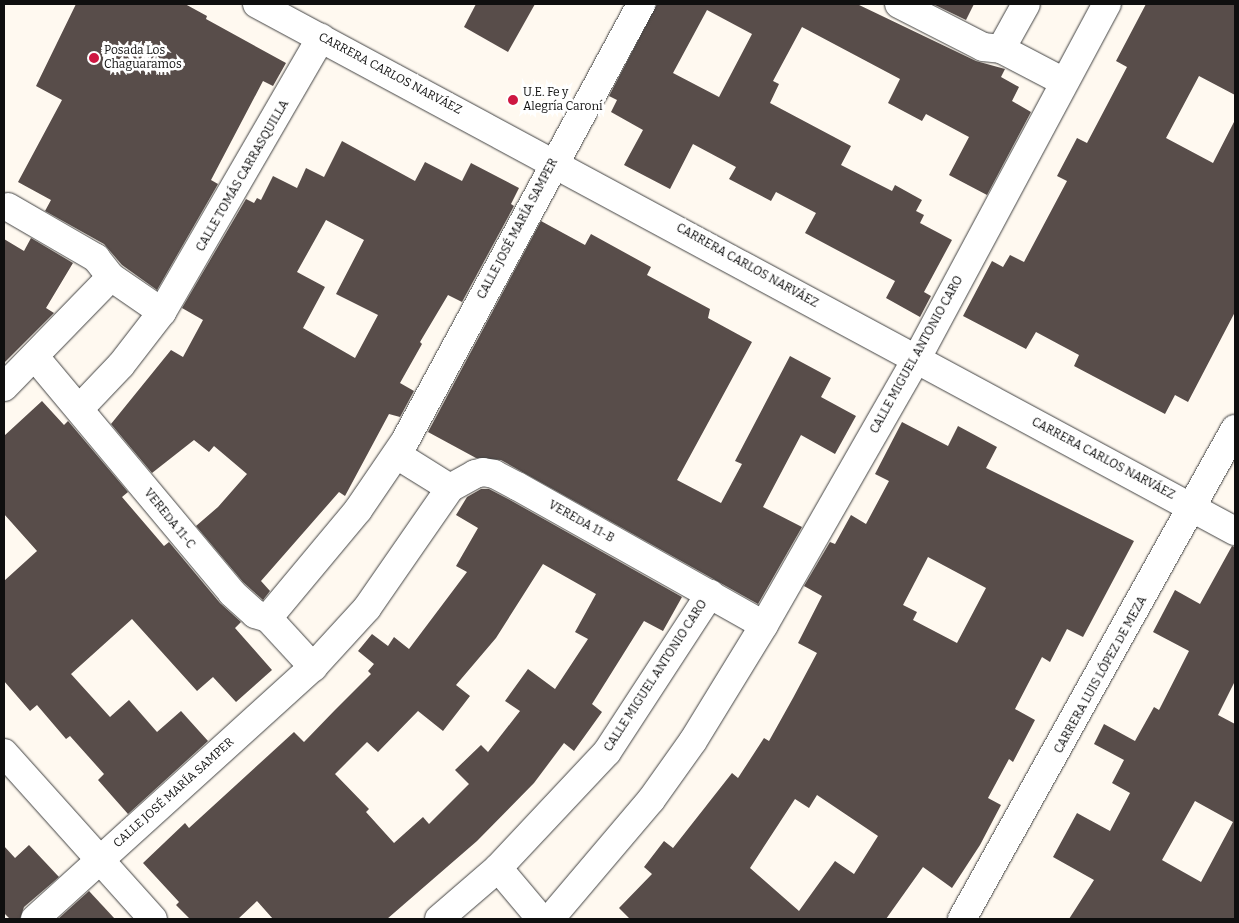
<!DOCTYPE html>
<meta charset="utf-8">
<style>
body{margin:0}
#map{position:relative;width:1239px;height:923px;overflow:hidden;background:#fff9f0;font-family:Bitter,serif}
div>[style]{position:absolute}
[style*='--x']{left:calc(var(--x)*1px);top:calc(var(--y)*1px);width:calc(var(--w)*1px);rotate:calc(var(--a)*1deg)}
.building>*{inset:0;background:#584d4a}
.roads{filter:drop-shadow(0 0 1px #424242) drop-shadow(0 0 1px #424242)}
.minor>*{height:28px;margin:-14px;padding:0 14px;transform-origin:14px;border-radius:14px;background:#fff}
.dots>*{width:14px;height:14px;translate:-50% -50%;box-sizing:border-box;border:2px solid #fff;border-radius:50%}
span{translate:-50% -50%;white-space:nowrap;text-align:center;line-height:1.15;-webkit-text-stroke:5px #fff;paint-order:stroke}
.poi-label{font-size:12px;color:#0f0f0f}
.left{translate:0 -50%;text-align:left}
.street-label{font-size:12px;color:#0f0f0f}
.frame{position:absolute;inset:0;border:5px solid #0f0f0f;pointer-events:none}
</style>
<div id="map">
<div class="building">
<i style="clip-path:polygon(76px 4px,185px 4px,207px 16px,206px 19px,286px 63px,273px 86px,263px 81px,211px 180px,218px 184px,157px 290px,122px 265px,104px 244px,45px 211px,51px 200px,18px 182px,62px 100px,36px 86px)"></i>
<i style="clip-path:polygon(476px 4px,535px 4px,508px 52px,464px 27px)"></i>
<i style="clip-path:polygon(evenodd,657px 4px,857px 4px,976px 61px,1005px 69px,1001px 77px,1019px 87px,1012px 101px,1031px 112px,987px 195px,949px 175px,969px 137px,926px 114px,922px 121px,888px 103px,900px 79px,802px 27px,773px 81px,779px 84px,770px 103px,851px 146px,841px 165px,892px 191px,895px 185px,922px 200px,916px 211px,924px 215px,920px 223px,952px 240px,924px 292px,931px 296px,920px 317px,886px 298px,895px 281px,805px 233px,816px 213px,776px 192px,771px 201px,729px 179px,736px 167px,693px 144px,670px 189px,624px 165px,643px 130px,611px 112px,617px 100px,609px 96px,657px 4px,707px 10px,752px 34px,719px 97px,673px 73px,707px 10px)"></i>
<i style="clip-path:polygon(933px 4px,974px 4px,966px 20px)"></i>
<i style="clip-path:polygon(1146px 4px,1235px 4px,1235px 95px,1199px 76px,1166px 138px,1213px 163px,1235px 120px,1235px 312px,1188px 402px,1175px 395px,1165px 414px,1074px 366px,1079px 355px,1036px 332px,1026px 349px,963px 316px,992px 261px,1003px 267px,1010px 255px,1024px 262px,1067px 181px,1057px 176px,1077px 138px,1087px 143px,1127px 67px,1116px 61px)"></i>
<i style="clip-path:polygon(evenodd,342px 141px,415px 181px,425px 162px,462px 181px,471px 163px,519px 188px,511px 204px,514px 206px,462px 302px,448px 295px,420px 342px,422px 344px,400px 383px,414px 391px,400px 417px,389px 414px,345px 496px,339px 492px,261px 581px,270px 591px,263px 600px,243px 582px,196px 526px,218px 507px,247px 474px,214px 446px,209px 452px,194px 440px,152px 473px,111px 424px,171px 350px,183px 357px,203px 320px,182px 308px,246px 199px,254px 203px,257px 198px,261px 200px,273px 176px,297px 188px,306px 168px,324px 177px,342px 141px,326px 220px,364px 240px,336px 294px,378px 315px,355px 358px,303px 328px,325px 287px,297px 272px,326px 220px)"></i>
<i style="clip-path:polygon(541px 221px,585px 245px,591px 234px,651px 267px,647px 275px,710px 309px,708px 318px,752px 342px,677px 480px,721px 503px,742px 464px,735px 461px,790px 356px,831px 378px,821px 397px,856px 416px,835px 454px,801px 435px,763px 507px,802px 527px,758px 604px,501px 460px,476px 458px,428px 432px)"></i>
<i style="clip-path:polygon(31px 238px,73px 263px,46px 308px,54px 313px,4px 363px,4px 239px,24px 251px)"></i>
<i style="clip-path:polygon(42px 401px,64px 425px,68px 421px,128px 492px,122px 497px,164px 546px,169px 542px,220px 603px,241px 622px,235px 628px,272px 670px,236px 702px,213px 677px,197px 691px,132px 619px,71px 674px,110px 717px,129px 700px,157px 732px,181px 711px,208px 741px,128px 814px,98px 780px,104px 774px,70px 736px,66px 739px,37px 705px,30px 711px,4px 681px,4px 581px,37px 551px,4px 514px,4px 436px)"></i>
<i style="clip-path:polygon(evenodd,902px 422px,948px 446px,958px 426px,997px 447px,986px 468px,1134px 541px,1083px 637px,1067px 629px,1050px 662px,1042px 657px,1015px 709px,1035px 720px,1013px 762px,1009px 759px,988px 798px,1001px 805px,980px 845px,952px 888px,923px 867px,886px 919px,630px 919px,619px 908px,652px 874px,644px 867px,664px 841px,673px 848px,732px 773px,738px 778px,764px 738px,769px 741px,793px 698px,817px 653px,798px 643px,822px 596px,804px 586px,830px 542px,835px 544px,851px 515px,866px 524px,889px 481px,875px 474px,902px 422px,928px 557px,986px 588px,957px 643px,913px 620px,917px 612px,903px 605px,928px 557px,902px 422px,817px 795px,878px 836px,854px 874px,835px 861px,799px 911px,750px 868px,795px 799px,809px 808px,817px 795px)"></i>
<i style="clip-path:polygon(evenodd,481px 489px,489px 489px,510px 500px,682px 597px,663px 631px,644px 621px,592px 704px,602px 712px,574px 751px,564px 743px,534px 783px,477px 841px,387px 919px,273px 919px,257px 901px,238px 919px,190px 919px,176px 905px,179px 902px,143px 863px,185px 823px,189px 828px,294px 732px,304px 742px,335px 710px,371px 674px,368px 671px,374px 664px,358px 651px,372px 634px,388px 646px,394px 637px,409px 649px,467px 572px,456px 566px,478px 528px,456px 515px,467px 497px,481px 489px,543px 564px,596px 594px,575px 632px,588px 639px,555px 689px,528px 669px,505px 701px,520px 711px,488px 752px,481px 745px,455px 770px,469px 784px,429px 824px,423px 817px,394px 843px,366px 812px,369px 809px,335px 774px,367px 742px,378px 752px,418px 711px,443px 731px,470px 696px,456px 685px,496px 638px,543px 564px)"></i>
<i style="clip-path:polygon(evenodd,1232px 546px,1235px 547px,1235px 681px,1218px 715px,1235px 724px,1235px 919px,1069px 919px,1094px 880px,1053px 857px,1077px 813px,1110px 831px,1130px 793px,1112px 783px,1124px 760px,1094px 744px,1104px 724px,1135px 741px,1154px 707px,1159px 710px,1189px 651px,1153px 632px,1175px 590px,1200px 604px,1232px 546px,1195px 801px,1233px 822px,1201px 882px,1162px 860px,1195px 801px)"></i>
<i style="clip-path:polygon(29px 845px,59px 877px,24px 907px,20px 919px,10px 919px,4px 913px,4px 846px,15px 858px)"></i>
<i style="clip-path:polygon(89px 891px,115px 919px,58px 919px)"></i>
</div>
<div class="roads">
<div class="minor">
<i style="--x:257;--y:4;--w:1111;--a:28.32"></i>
<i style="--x:899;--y:4;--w:94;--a:27.1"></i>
<i style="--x:983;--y:47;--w:18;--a:6"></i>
<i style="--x:1001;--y:49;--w:71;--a:27.6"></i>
<i style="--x:1001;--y:49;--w:51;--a:-60.9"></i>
<i style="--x:8;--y:207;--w:102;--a:30.1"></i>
<i style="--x:96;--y:258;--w:24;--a:52"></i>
<i style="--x:111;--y:277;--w:62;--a:34.5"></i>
<i style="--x:35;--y:357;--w:307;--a:50.1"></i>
<i style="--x:232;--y:593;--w:31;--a:42"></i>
<i style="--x:255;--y:614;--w:14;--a:17"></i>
<i style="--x:4;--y:387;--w:153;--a:-45.8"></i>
<i style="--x:80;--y:408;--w:59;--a:-46.4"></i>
<i style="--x:121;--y:365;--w:67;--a:-52.3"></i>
<i style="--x:162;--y:312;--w:317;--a:-59.9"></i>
<i style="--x:397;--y:455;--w:62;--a:31.9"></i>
<i style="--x:268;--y:618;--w:141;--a:-50.2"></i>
<i style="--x:358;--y:510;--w:83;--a:-55.7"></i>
<i style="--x:405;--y:441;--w:497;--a:-61.6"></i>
<i style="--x:268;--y:618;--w:67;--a:47.4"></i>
<i style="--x:4;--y:753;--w:223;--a:48.1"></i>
<i style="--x:498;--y:868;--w:67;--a:49.9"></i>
<i style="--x:35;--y:919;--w:375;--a:-42.2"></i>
<i style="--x:313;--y:667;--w:80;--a:-47.5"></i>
<i style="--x:367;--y:608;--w:146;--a:-55.3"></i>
<i style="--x:450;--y:488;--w:29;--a:-29"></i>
<i style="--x:475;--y:474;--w:8;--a:-14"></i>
<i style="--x:483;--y:472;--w:11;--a:10"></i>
<i style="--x:494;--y:474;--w:26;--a:28"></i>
<i style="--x:517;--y:486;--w:283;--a:29.4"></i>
<i style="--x:439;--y:919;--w:78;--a:-40.8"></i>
<i style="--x:498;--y:868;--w:159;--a:-46.8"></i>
<i style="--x:607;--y:752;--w:189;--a:-56.9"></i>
<i style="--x:550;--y:919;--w:156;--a:-49.7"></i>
<i style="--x:651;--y:800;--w:72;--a:-54.6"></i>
<i style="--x:693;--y:741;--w:136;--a:-58.5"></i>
<i style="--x:764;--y:625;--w:308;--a:-60.2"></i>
<i style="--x:917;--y:358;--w:402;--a:-61.8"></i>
<i style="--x:962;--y:919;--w:561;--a:-60.88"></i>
</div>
</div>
<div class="dots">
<i style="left:94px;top:58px;background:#ce1741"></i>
<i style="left:513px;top:100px;background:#ce1741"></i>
</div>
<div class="poi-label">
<span class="left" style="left:104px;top:58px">Posada Los<br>Chaguaramos</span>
<span class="left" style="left:523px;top:100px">U.E. Fe y<br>Alegría Caroní</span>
</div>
<div class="street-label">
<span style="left:390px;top:74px;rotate:28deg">CARRERA CARLOS NARVÁEZ</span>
<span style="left:243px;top:176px;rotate:-60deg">CALLE TOMÁS CARRASQUILLA</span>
<span style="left:518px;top:229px;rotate:-62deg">CALLE JOSÉ MARÍA SAMPER</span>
<span style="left:747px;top:266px;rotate:29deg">CARRERA CARLOS NARVÁEZ</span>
<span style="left:917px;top:355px;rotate:-61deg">CALLE MIGUEL ANTONIO CARO</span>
<span style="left:1103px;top:459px;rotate:28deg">CARRERA CARLOS NARVÁEZ</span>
<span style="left:169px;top:519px;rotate:51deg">VEREDA 11-C</span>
<span style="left:581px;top:522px;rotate:29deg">VEREDA 11-B</span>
<span style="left:1101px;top:675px;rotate:-61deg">CARRERA LUIS LÓPEZ DE MEZA</span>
<span style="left:656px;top:676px;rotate:-57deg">CALLE MIGUEL ANTONIO CARO</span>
<span style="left:174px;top:793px;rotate:-42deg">CALLE JOSÉ MARÍA SAMPER</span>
</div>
<div class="frame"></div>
</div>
